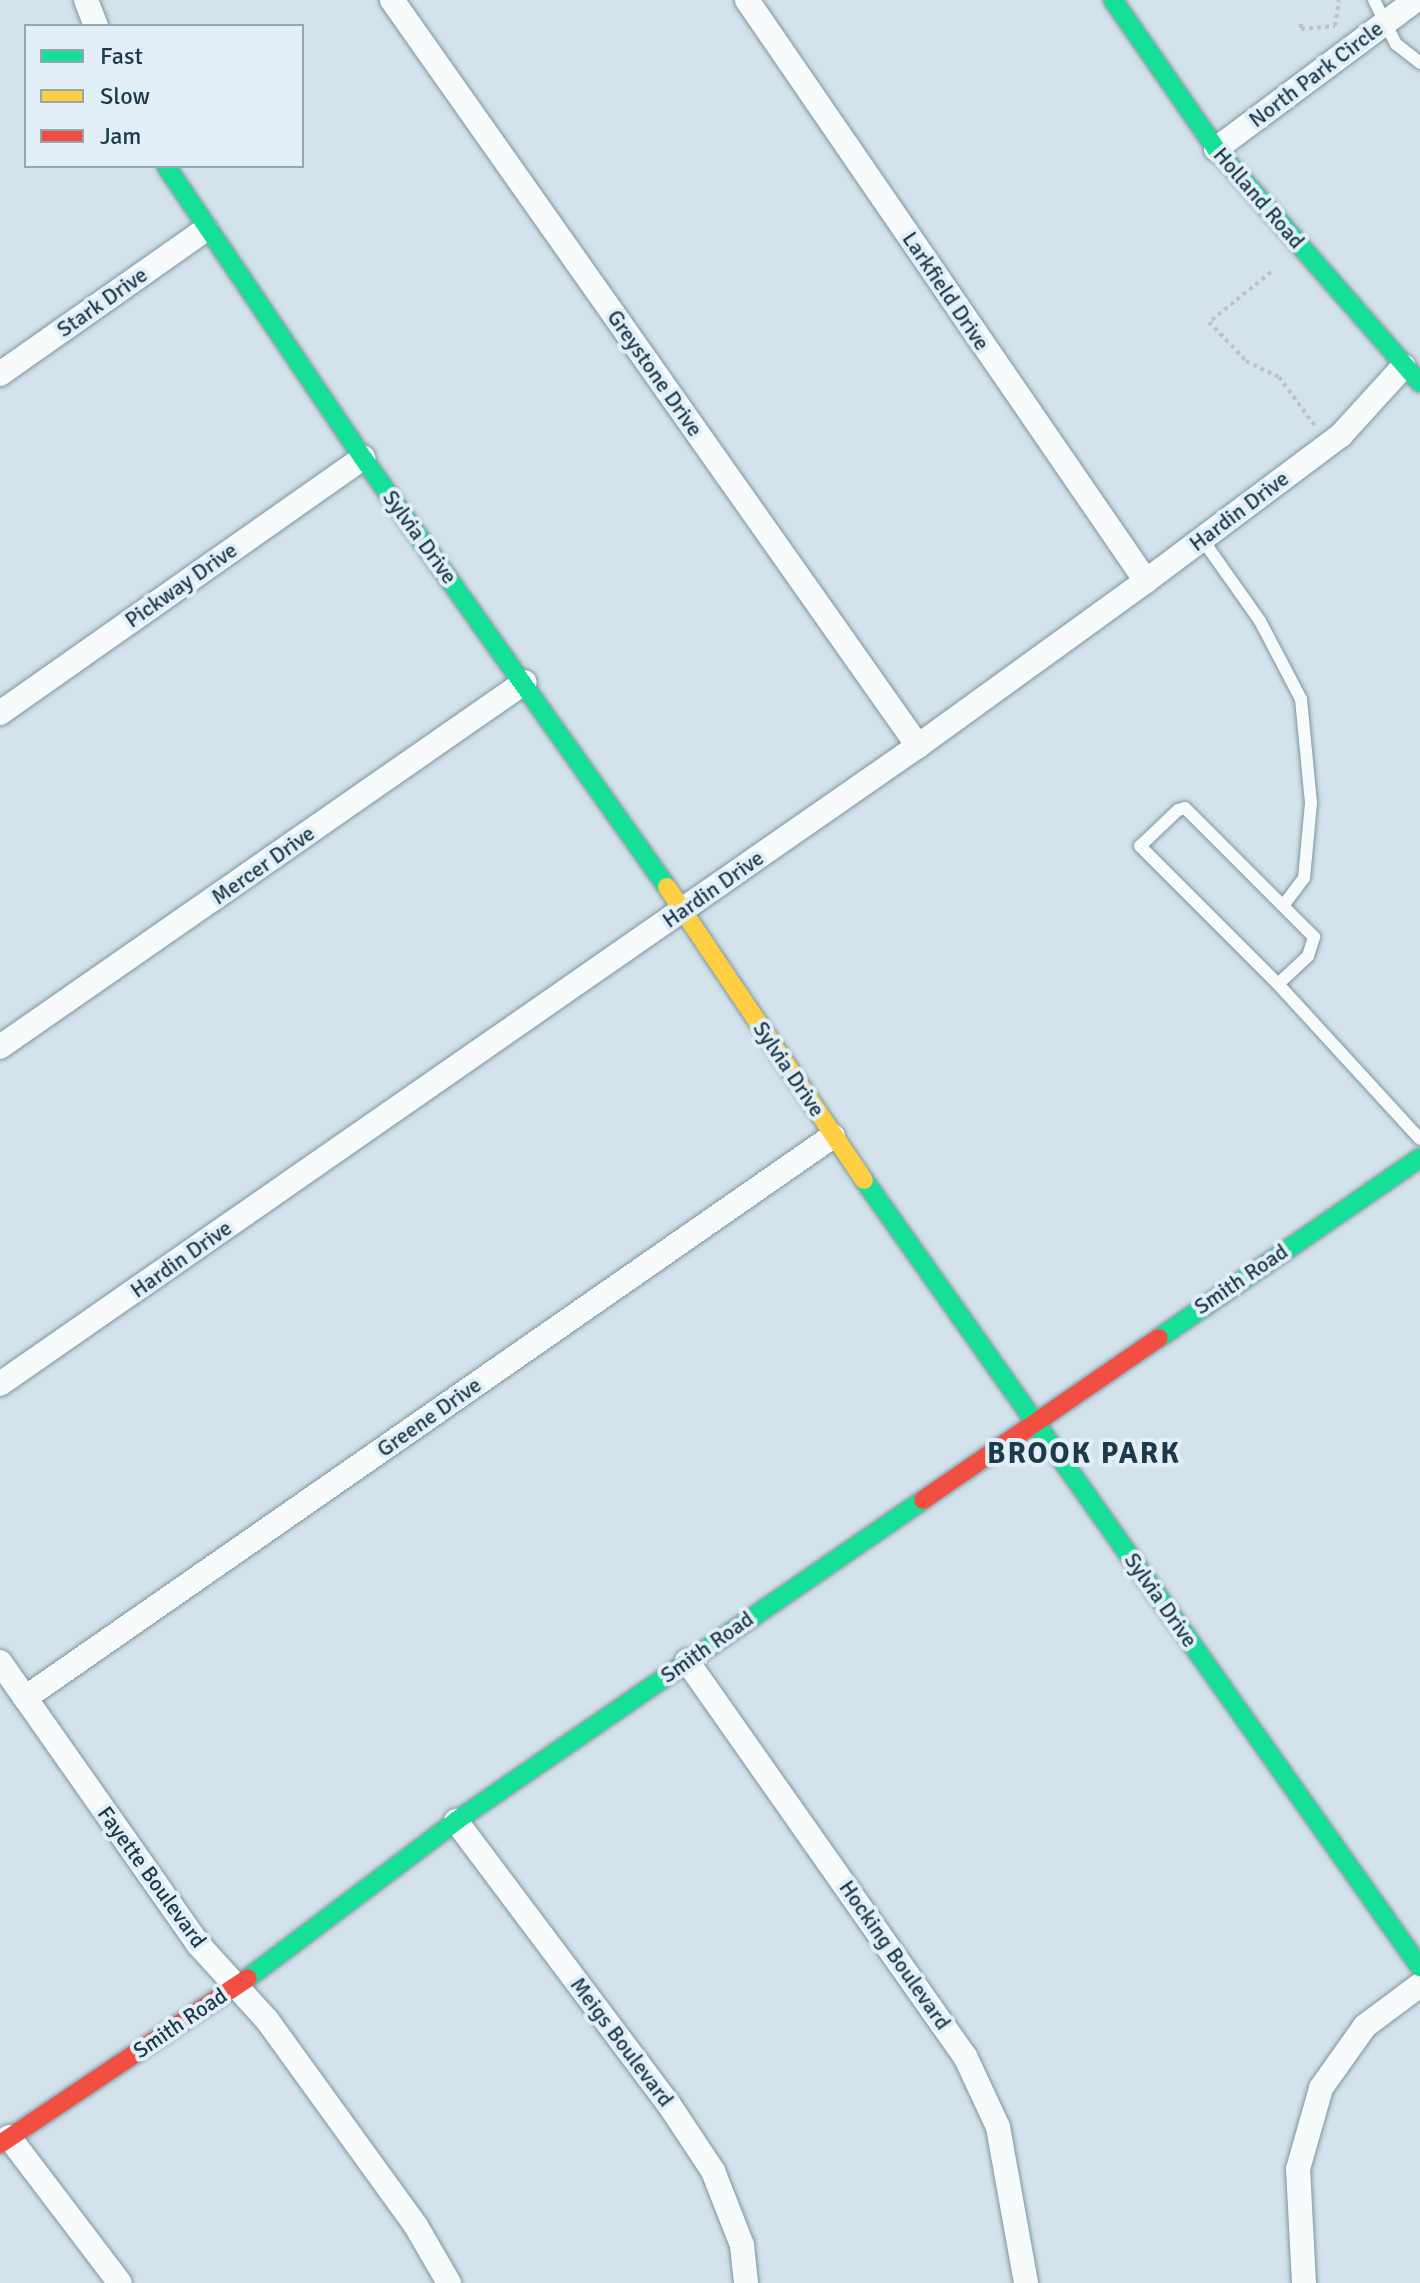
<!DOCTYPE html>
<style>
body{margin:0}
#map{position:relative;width:1420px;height:2283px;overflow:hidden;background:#d3e2eb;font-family:Signika,sans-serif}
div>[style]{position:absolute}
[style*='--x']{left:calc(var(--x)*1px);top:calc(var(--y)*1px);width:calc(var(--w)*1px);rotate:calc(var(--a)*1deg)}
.path>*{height:4px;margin-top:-2px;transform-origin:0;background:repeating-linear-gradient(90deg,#bac3c7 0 4px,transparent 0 8px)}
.roads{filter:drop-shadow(0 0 2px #7f949f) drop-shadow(0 0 2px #7f949f)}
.lane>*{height:12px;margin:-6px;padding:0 6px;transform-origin:6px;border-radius:6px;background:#f8fbfc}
.street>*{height:24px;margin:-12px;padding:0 12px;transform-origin:12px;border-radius:12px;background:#f8fbfc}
.fast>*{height:18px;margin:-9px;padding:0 9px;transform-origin:9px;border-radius:9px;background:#16e098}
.slow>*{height:18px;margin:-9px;padding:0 9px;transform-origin:9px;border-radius:9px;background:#ffcf43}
.jam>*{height:18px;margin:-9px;padding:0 9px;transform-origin:9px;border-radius:9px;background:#f24e42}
span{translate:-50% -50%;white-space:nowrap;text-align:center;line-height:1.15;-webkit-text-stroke:8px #e2eff7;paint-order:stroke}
.street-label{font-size:22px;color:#1d3a4b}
.district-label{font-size:30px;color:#1d3a4b;font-weight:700;letter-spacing:2px}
.legend{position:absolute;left:24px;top:24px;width:280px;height:144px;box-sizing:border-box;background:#e2eff7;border:2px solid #93a7b2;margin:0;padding:10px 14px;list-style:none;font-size:24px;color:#1d3a4b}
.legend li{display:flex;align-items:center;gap:16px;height:40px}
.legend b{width:40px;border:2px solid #93a7b2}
</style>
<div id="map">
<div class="path">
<i style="--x:1301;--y:24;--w:5;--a:90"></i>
<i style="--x:1301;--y:29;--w:34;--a:-5"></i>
<i style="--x:1335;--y:26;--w:26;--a:-81"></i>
<i style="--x:1271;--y:272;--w:80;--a:141.1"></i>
<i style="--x:1209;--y:322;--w:54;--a:46.5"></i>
<i style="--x:1246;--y:361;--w:37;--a:26"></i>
<i style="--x:1279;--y:377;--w:61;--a:53.7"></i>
</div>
<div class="roads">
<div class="lane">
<i style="--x:1374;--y:0;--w:49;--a:63.4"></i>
<i style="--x:1396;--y:44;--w:31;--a:38"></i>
<i style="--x:1202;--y:539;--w:100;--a:54.7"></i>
<i style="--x:1260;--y:621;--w:88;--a:62.3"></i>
<i style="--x:1301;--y:699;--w:104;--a:84.5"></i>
<i style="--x:1311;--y:803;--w:75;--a:95.3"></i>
<i style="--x:1304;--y:878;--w:34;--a:127"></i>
<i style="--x:1278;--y:984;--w:41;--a:-43"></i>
<i style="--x:1308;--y:956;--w:20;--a:-72"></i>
<i style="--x:1314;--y:937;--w:182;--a:-135"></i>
<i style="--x:1185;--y:808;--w:7;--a:164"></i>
<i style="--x:1178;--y:810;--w:52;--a:136.5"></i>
<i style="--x:1140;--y:846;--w:195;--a:45"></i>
<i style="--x:1278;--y:984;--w:210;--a:47.5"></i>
</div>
<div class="street">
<i style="--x:86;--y:0;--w:28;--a:69"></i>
<i style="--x:392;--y:0;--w:913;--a:54.81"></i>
<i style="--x:747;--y:0;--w:705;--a:55.52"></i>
<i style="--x:1216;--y:149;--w:249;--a:-36.7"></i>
<i style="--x:0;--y:374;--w:251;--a:-35.1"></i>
<i style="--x:0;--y:713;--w:444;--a:-35.1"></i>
<i style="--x:0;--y:1047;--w:639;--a:-34.81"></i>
<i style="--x:0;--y:1384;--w:1118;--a:-34.8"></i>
<i style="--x:918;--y:746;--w:281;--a:-35.9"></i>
<i style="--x:1146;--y:581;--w:244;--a:-36.8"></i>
<i style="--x:1341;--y:435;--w:93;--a:-47.6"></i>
<i style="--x:687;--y:1661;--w:483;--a:54.9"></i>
<i style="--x:965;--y:2056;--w:78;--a:65.1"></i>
<i style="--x:998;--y:2127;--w:158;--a:79.8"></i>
<i style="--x:0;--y:1662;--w:346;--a:54.9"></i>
<i style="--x:199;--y:1945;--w:101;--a:47.8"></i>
<i style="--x:267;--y:2020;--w:254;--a:54.1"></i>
<i style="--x:416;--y:2226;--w:66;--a:59.9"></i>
<i style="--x:25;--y:1698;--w:984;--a:-34.82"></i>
<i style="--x:456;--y:1821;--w:353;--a:53.1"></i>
<i style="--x:668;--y:2103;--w:82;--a:56.5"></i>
<i style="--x:713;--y:2171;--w:79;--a:68.6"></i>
<i style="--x:742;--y:2245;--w:38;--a:84"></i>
<i style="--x:9;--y:2137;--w:183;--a:52.8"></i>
<i style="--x:1304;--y:2283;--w:114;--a:-93"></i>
<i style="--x:1298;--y:2169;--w:84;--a:-74.1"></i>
<i style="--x:1321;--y:2088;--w:76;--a:-54.6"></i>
<i style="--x:1365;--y:2026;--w:69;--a:-36.7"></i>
</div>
<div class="fast">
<i style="--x:1113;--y:0;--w:181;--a:55.3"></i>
<i style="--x:1216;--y:149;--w:310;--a:48.9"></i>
<i style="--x:166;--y:166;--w:352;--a:56"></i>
<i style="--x:363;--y:458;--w:526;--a:54.68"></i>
<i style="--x:864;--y:1180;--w:964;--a:54.76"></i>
<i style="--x:1159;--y:1338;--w:317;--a:-34.6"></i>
<i style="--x:248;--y:1978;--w:261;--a:-37"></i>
<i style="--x:456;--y:1821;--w:567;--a:-34.5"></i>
</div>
<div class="slow">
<i style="--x:667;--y:887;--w:353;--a:56.1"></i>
</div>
<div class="jam">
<i style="--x:923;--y:1500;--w:286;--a:-34.5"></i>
<i style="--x:0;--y:2144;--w:298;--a:-33.8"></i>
</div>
</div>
<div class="street-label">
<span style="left:1316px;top:74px;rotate:-37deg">North Park Circle</span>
<span style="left:1259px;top:198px;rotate:49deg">Holland Road</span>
<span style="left:946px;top:291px;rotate:56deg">Larkfield Drive</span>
<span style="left:102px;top:302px;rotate:-35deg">Stark Drive</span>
<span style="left:655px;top:373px;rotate:55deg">Greystone Drive</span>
<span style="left:1239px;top:511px;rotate:-37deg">Hardin Drive</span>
<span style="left:420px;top:537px;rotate:54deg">Sylvia Drive</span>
<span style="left:181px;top:585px;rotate:-35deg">Pickway Drive</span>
<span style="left:263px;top:865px;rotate:-35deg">Mercer Drive</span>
<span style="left:713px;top:889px;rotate:-35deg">Hardin Drive</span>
<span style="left:789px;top:1069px;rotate:56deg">Sylvia Drive</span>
<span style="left:181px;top:1259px;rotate:-35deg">Hardin Drive</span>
<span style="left:1241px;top:1279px;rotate:-34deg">Smith Road</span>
<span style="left:429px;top:1417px;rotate:-35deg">Greene Drive</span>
<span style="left:1161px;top:1600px;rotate:55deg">Sylvia Drive</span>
<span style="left:707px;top:1647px;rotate:-35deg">Smith Road</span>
<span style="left:152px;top:1877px;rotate:54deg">Fayette Boulevard</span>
<span style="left:895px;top:1955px;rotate:55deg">Hocking Boulevard</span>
<span style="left:180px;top:2023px;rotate:-34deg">Smith Road</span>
<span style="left:622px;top:2042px;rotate:53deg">Meigs Boulevard</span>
</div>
<div class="district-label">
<span style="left:1084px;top:1454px">BROOK PARK</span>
</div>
<ul class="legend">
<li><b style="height:10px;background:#16e098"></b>Fast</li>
<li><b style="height:10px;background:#ffcf43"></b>Slow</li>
<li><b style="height:10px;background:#f24e42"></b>Jam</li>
</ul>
</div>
